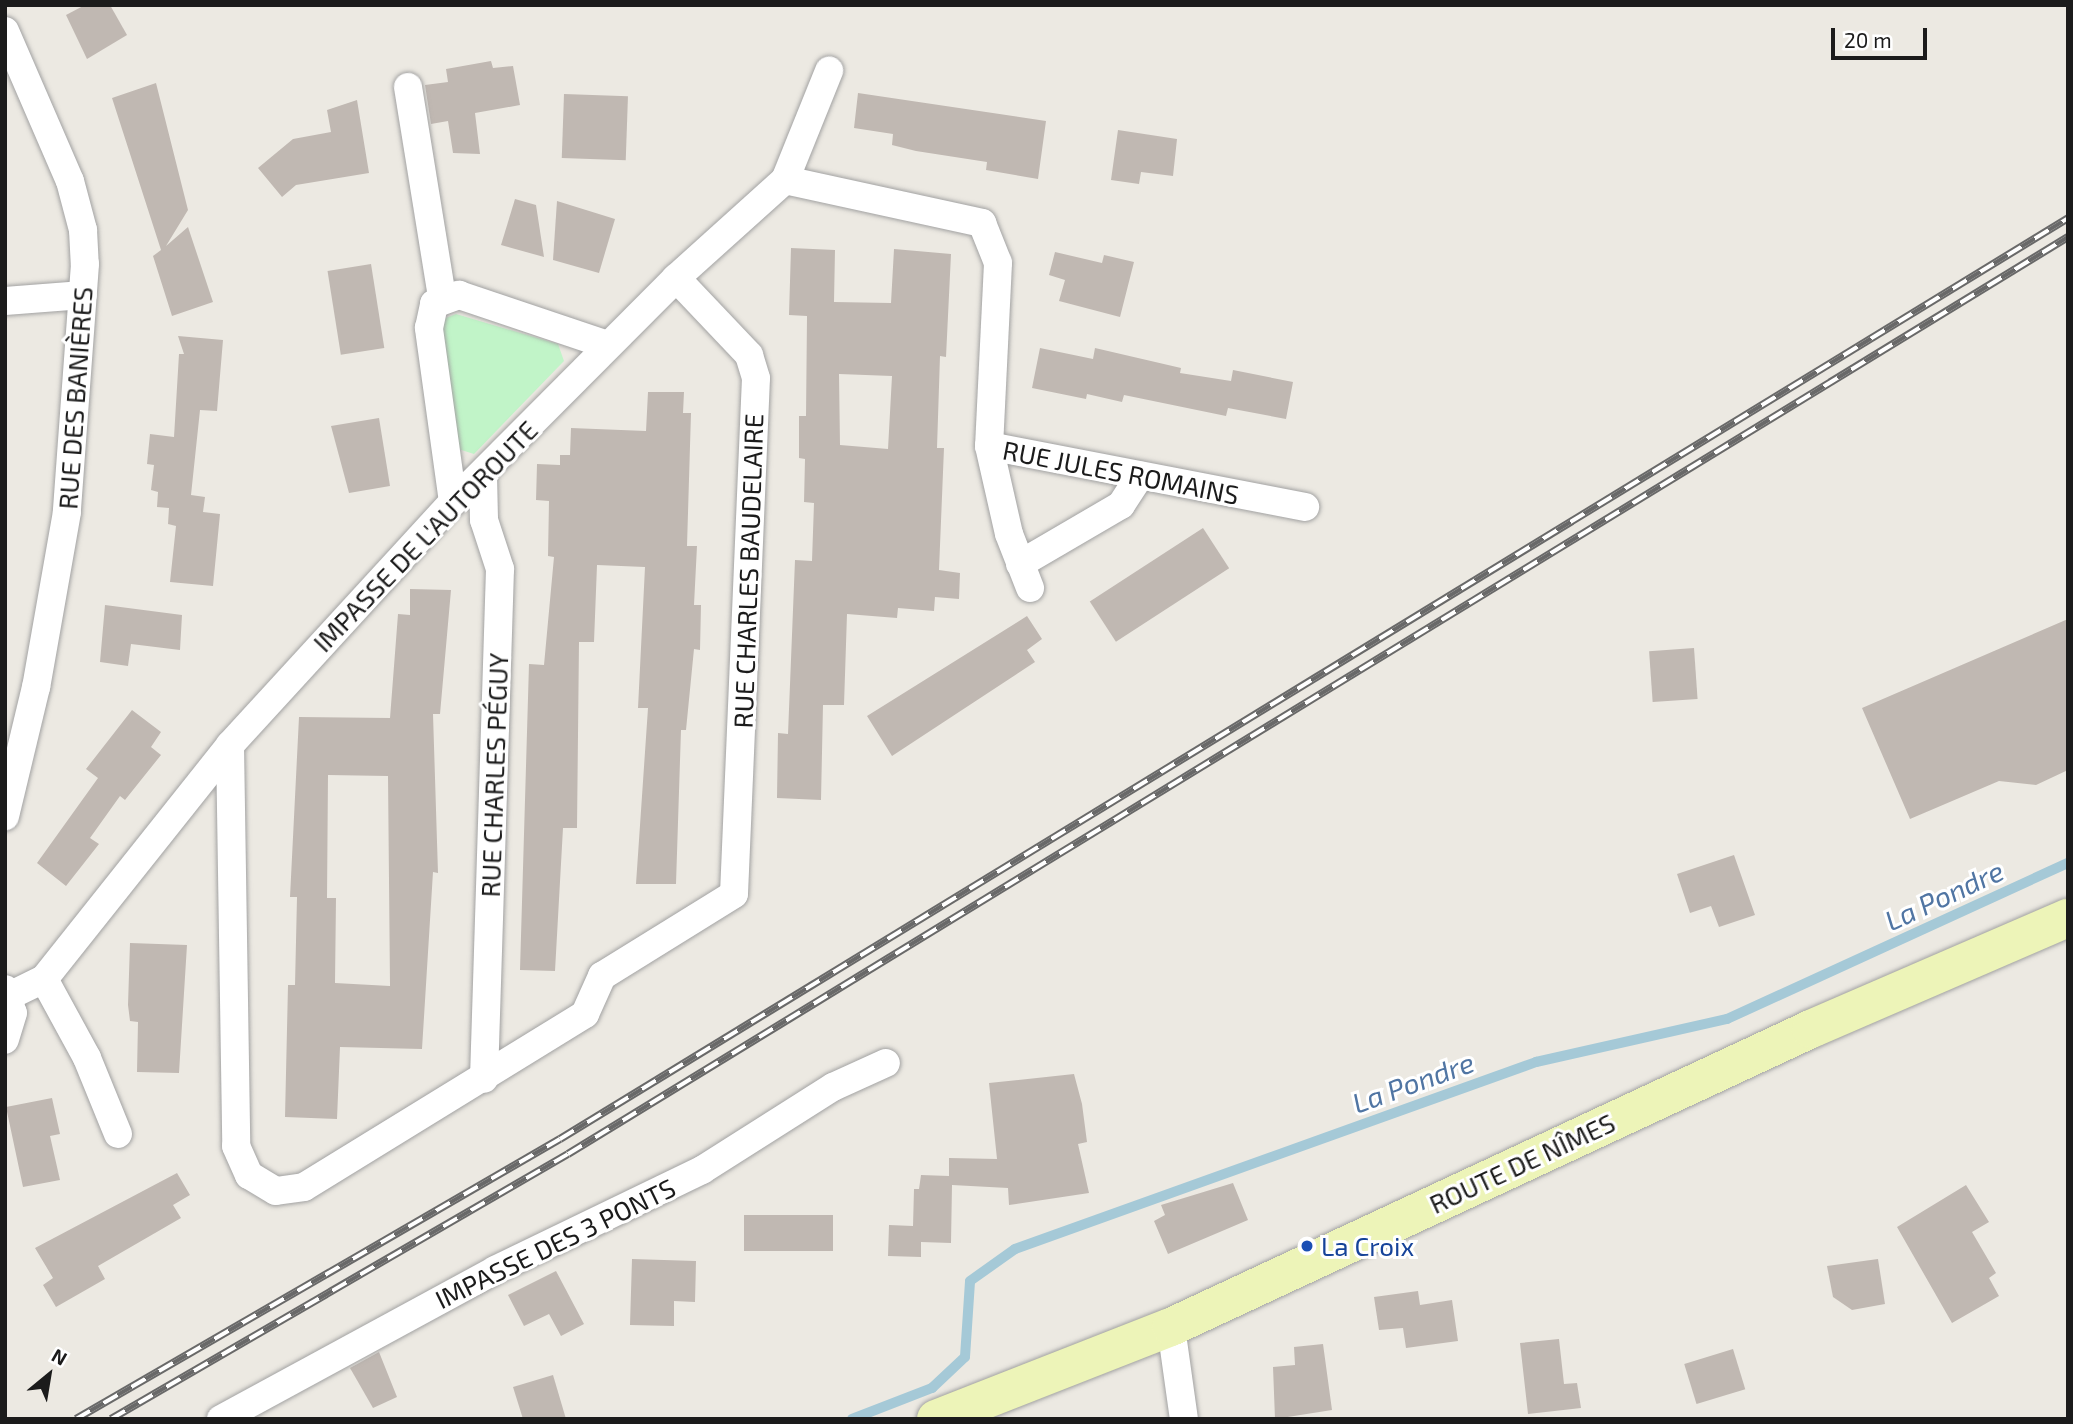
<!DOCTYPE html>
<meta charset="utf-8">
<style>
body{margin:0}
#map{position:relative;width:2073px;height:1424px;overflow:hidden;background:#ece9e2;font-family:"Exo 2",sans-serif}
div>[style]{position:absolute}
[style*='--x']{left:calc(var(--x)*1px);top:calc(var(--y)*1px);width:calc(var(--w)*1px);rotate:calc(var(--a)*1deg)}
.park>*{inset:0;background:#c1f4c8}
.stream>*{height:10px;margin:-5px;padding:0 5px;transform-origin:5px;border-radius:5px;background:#a5c9d7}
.building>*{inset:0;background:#c0b8b2;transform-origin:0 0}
.roads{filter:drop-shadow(0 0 2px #a2a2a2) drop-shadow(0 0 2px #a2a2a2)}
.street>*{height:28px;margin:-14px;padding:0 14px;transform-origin:14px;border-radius:14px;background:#fff}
.secondary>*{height:38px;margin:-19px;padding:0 19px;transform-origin:19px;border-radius:19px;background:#edf4b8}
.rail>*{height:8px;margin-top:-4px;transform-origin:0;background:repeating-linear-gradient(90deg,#fff 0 16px,#696969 0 32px);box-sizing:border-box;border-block:2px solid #696969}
.dots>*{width:19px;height:19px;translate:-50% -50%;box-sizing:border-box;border:4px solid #fff;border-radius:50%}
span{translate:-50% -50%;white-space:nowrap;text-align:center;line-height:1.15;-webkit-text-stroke:6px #fff;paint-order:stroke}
.street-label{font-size:26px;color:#1b1b1b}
.transit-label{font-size:26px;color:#164399}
.left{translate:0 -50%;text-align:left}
.water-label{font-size:28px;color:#5075a3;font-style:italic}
.frame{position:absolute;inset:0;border:7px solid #1b1b1b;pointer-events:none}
.north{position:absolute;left:14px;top:1340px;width:70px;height:70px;-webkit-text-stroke:5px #fff;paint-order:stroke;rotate:30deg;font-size:19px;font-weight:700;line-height:28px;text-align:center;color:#1b1b1b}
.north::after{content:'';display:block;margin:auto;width:24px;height:32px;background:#1b1b1b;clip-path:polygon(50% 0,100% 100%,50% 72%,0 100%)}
.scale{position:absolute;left:1831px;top:28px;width:96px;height:32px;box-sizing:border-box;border:4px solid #1b1b1b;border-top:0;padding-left:9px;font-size:21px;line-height:24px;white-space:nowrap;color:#1b1b1b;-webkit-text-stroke:5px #fff;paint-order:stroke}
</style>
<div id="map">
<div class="park">
<i style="clip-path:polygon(456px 314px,558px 344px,564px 361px,474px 454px,455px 448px,439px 336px,443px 319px)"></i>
</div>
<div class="stream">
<i style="--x:852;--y:1419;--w:86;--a:-21.2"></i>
<i style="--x:932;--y:1388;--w:45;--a:-43.2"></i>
<i style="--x:965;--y:1357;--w:76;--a:-86.2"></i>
<i style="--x:970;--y:1281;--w:55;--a:-35.4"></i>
<i style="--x:1015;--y:1249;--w:554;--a:-19.74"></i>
<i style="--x:1536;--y:1062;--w:196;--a:-12.7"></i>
<i style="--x:1727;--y:1019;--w:375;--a:-24.6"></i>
</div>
<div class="building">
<i style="clip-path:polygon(85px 5px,110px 5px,127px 35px,87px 59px,66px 15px)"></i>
<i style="clip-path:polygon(491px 61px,493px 68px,513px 66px,520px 105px,475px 113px,480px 154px,453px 153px,448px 121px,431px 124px,425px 85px,448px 82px,446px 69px)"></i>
<i style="clip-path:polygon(156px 83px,188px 210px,166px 246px,188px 227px,213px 302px,172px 316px,153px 256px,161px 250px,112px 98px)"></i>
<i style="clip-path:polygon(858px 93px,1046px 121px,1038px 179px,986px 170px,987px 162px,916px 151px,892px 145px,893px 134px,854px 128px)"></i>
<i style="left:564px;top:94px;width:64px;height:64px;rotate:2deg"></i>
<i style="clip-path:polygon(357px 100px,369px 173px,296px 185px,282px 197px,258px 168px,293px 139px,331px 132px,327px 110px)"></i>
<i style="clip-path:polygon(1118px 130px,1177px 139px,1173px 176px,1141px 172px,1139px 184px,1111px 180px)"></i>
<i style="clip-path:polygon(515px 199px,536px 205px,544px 257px,501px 245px)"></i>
<i style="clip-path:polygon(557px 201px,615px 219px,599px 273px,553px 260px)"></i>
<i style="clip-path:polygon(evenodd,791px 248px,835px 250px,834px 302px,891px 303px,894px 249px,951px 254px,946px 357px,940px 356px,937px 448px,944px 448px,939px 570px,960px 573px,959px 599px,935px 597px,934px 611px,898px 608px,897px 618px,847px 614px,844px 705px,823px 705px,821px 800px,777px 798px,778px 733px,788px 734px,795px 560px,812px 561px,814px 503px,804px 502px,805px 459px,799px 458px,799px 416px,806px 416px,807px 316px,789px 315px,791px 248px,839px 374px,892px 376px,888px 449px,840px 445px,839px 374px)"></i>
<i style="clip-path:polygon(1055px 252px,1102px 263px,1104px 255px,1134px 262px,1120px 317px,1059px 301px,1065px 280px,1049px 275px)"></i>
<i style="left:371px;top:264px;width:85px;height:44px;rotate:81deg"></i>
<i style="clip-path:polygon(178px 336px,223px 340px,217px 411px,200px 410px,191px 495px,205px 497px,203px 512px,220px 514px,213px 586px,170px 582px,176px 526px,168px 524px,169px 508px,157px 507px,158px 492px,151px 490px,154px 465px,147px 464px,150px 434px,174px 437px,179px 354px,184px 354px)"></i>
<i style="clip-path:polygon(1040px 348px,1093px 359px,1095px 348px,1181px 368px,1180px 373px,1231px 381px,1233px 370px,1293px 382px,1286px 419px,1228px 408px,1226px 416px,1124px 395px,1122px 402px,1087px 394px,1086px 399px,1032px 388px)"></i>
<i style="clip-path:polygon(648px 392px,684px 392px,683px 413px,691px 413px,687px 546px,697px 546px,694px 605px,701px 605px,700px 650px,694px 649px,686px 730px,681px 730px,676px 884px,636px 884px,648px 708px,638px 708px,645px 567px,597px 565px,594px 642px,579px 642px,577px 828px,563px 828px,555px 971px,520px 970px,529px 664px,544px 665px,554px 557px,548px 556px,549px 501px,536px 500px,537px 464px,560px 465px,560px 455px,570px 455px,571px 428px,646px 431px)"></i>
<i style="clip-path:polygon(379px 418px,390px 486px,349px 493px,331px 426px)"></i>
<i style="left:1203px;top:528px;width:48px;height:135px;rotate:57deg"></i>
<i style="clip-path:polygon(evenodd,410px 589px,451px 590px,440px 714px,433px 714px,438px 873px,433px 872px,422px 1049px,340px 1047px,337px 1119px,285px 1117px,288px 985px,295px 985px,297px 897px,290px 897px,299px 717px,390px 718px,398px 614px,410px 615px,410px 589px,328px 775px,388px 776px,390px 986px,335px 983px,336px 898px,327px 898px,328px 775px)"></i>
<i style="clip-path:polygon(105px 605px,182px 615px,180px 650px,131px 644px,128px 666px,100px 662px)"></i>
<i style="clip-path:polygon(1027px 616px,1042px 639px,1027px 650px,1035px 662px,892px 756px,867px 716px)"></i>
<i style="clip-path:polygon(2068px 619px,2068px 770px,2036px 785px,1999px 781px,1910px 819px,1862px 708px)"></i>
<i style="left:1694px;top:648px;width:51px;height:45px;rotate:86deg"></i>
<i style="clip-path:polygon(132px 710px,161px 732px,151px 747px,161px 755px,125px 800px,120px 796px,90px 838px,99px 844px,66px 886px,37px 863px,98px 778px,86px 769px)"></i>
<i style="clip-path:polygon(1734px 855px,1755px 915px,1719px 927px,1711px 906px,1690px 913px,1677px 874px)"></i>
<i style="clip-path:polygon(130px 943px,187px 945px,179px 1073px,137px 1072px,138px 1022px,130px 1021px,128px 1005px)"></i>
<i style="clip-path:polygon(1074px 1074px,1082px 1104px,1087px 1142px,1078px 1144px,1089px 1193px,1009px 1205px,1008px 1188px,952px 1185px,951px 1243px,921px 1242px,921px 1257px,888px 1256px,889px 1225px,913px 1226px,914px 1189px,919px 1189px,921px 1175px,949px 1176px,949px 1158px,997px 1159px,989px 1083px)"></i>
<i style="clip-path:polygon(52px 1098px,60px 1134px,50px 1136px,60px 1180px,23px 1187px,6px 1107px)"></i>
<i style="clip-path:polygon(177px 1173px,190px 1195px,173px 1205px,181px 1218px,98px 1266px,105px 1279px,56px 1307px,43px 1285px,53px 1278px,35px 1248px)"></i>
<i style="clip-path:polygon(1233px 1183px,1248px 1220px,1168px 1254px,1154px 1221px,1165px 1215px,1161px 1205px)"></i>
<i style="clip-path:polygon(1966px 1185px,1989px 1222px,1972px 1232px,1996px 1273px,1989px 1278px,1999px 1296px,1952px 1323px,1897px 1227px)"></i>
<i style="left:833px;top:1215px;width:36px;height:89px;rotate:90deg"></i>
<i style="clip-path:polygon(632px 1259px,696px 1261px,695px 1302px,674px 1301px,674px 1326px,630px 1325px)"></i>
<i style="clip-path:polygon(1878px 1259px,1885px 1304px,1852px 1310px,1833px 1297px,1827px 1266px)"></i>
<i style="clip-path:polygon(556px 1271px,584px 1324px,561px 1336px,549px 1314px,524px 1326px,508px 1295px)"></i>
<i style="clip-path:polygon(1418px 1291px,1420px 1305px,1452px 1300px,1458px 1341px,1406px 1348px,1403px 1328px,1379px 1330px,1374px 1297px)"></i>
<i style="clip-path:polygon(1559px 1339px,1564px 1384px,1577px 1383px,1581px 1408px,1528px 1414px,1520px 1343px)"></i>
<i style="clip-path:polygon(1323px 1344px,1332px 1410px,1275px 1419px,1273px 1367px,1295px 1365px,1294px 1347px)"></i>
<i style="left:1733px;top:1349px;width:42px;height:51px;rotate:73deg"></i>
<i style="clip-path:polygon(379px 1352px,397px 1397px,373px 1408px,350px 1368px)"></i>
<i style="clip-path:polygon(553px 1375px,566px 1419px,523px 1419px,513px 1387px)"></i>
</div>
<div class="roads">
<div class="street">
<i style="--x:5;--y:31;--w:163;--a:66.6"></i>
<i style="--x:70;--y:181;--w:51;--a:75.1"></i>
<i style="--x:83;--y:230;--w:34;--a:87"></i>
<i style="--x:85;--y:264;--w:249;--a:94.2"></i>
<i style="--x:67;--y:512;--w:178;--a:100"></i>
<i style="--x:36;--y:687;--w:133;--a:103.5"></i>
<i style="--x:408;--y:87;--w:214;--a:80.8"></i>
<i style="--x:785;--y:180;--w:202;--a:12.3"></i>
<i style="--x:982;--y:223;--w:43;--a:68.2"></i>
<i style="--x:998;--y:263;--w:183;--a:92.8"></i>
<i style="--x:989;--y:446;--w:322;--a:10.9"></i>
<i style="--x:5;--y:301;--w:78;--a:-4.4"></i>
<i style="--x:989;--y:446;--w:90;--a:77.2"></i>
<i style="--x:1009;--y:534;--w:58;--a:68.7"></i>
<i style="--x:483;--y:475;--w:45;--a:88.7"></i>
<i style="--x:484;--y:520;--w:52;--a:71.9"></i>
<i style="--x:500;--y:569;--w:510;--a:91.8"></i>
<i style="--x:453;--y:502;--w:176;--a:-97.9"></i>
<i style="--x:429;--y:328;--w:25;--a:-78"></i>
<i style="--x:434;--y:304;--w:27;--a:-20"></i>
<i style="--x:459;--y:295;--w:157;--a:18.6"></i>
<i style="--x:1020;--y:564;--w:117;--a:-30.3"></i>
<i style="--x:1121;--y:505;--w:35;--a:-57"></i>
<i style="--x:230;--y:745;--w:401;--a:89.1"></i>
<i style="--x:236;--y:1146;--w:32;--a:66"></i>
<i style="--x:249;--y:1175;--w:31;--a:31"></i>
<i style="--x:276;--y:1191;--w:28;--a:-8"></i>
<i style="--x:304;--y:1187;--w:330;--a:-31.6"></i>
<i style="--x:585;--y:1014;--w:42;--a:-65.9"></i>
<i style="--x:602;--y:976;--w:155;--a:-31.8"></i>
<i style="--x:734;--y:894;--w:516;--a:-87.56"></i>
<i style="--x:756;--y:378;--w:24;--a:-107"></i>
<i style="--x:749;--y:355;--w:106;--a:-133.5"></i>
<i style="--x:44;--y:979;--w:90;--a:61.4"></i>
<i style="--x:87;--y:1058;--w:82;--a:67.8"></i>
<i style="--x:5;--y:989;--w:25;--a:72"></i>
<i style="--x:13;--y:1013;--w:28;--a:107"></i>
<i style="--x:9;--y:996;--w:39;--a:-26"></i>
<i style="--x:44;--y:979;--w:299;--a:-51.5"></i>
<i style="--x:230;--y:745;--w:330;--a:-47.5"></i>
<i style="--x:453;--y:502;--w:316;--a:-45.1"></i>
<i style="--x:676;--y:278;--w:147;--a:-42"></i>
<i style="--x:785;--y:180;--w:118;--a:-68"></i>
<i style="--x:1171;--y:1327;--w:93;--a:82"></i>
<i style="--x:221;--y:1419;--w:312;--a:-28.5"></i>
<i style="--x:495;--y:1270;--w:230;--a:-25.8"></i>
<i style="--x:702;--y:1170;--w:155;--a:-32.4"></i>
<i style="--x:833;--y:1087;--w:58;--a:-24.4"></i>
</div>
<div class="secondary">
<i style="--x:936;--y:1419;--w:252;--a:-21.4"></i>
<i style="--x:1171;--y:1327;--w:706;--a:-24.97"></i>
<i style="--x:1811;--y:1029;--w:280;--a:-23.4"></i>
</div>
</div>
<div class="rail">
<i style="--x:76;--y:1419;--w:559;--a:-30.05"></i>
<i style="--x:560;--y:1139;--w:1767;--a:-31.41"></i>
<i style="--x:111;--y:1419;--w:528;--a:-30.11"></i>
<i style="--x:568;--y:1154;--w:1758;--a:-31.44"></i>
</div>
<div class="dots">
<i style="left:1307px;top:1246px;background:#1a4fb4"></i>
</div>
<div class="street-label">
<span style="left:75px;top:398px;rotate:-86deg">RUE DES BANIÈRES</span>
<span style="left:1121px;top:472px;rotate:11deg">RUE JULES ROMAINS</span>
<span style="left:425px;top:536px;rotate:-46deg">IMPASSE DE L'AUTOROUTE</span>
<span style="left:748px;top:571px;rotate:-88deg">RUE CHARLES BAUDELAIRE</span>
<span style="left:494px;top:775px;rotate:-88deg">RUE CHARLES PÉGUY</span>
<span style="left:1522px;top:1163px;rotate:-25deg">ROUTE DE NÎMES</span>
<span style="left:555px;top:1243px;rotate:-26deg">IMPASSE DES 3 PONTS</span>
</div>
<div class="transit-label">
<span class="left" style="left:1321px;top:1246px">La Croix</span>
</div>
<div class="water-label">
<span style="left:1944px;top:895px;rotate:-25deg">La Pondre</span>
<span style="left:1413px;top:1082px;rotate:-20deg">La Pondre</span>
</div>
<div class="frame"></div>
<div class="north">N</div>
<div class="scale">20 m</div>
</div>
